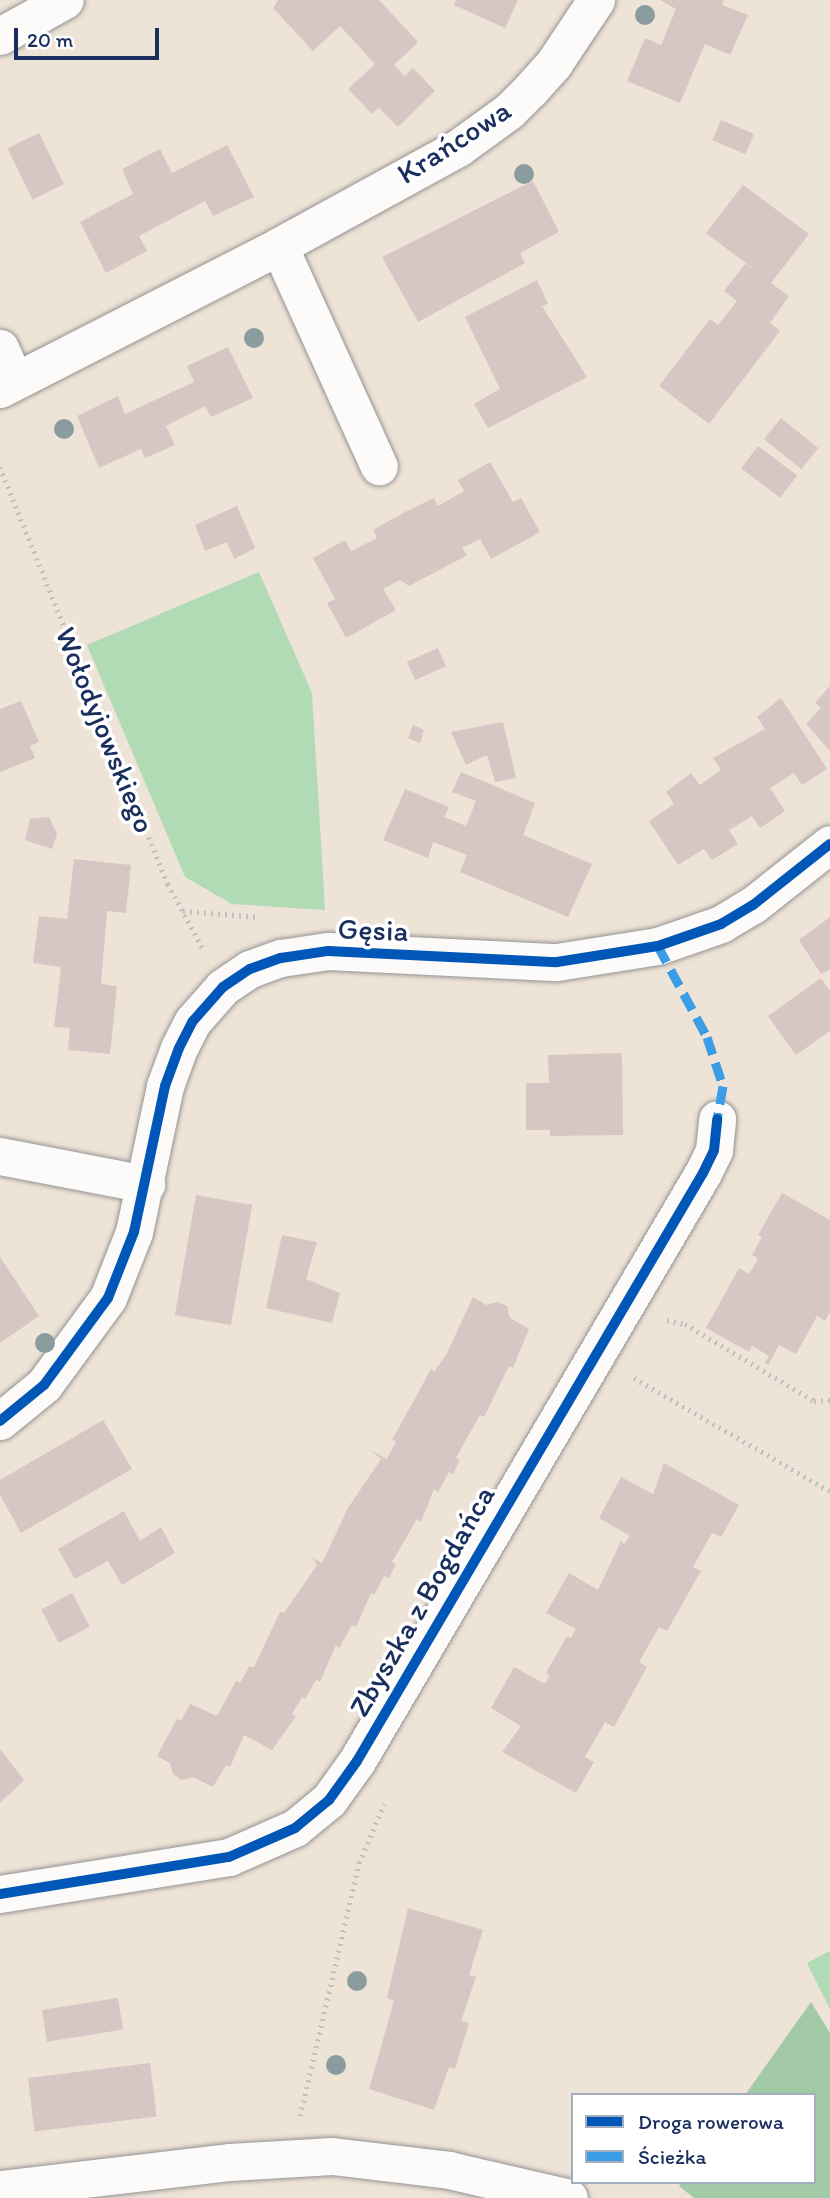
<!DOCTYPE html>
<meta charset="utf-8">
<style>
body{margin:0}
#map{position:relative;width:830px;height:2198px;overflow:hidden;background:#ede3d6;font-family:Itim,sans-serif}
div>[style]{position:absolute}
[style*='--x']{left:calc(var(--x)*1px);top:calc(var(--y)*1px);width:calc(var(--w)*1px);rotate:calc(var(--a)*1deg)}
.green>*{inset:0;background:#b0dbb4}
.forest>*{inset:0;background:#a3caa7}
.building>*{inset:0;background:#d8c6c4;transform-origin:0 0}
.path>*{height:4.5px;margin-top:-2.25px;transform-origin:0;background:repeating-linear-gradient(90deg,#c0c0c2 0 2px,transparent 0 7px)}
.roads{filter:drop-shadow(0 0 2px #959394) drop-shadow(0 0 2px #959394)}
.street>*{height:37px;margin:-18.5px;padding:0 18.5px;transform-origin:18.5px;border-radius:18.5px;background:#fcfbf9}
.quiet>*{height:9px;margin-top:-4.5px;transform-origin:0;background:repeating-linear-gradient(90deg,#3b9de6 0 18px,transparent 0 27px)}
.cycleway>*{height:10px;margin:-5px;padding:0 5px;transform-origin:5px;border-radius:5px;background:#0057b8}
.trees>*{width:20px;height:20px;margin:-10px;border-radius:50%;background:#8a9c9d}
span{translate:-50% -50%;white-space:nowrap;text-align:center;line-height:1.15;-webkit-text-stroke:7px #fff;paint-order:stroke}
.street-label{font-size:30px;color:#1b2f5e}
.legend{position:absolute;left:571px;top:2093px;width:245px;height:91px;box-sizing:border-box;background:#fff;border:2px solid #a4acbf;margin:0;padding:9px 12px;list-style:none;font-size:21px;color:#1b2f5e}
.legend li{display:flex;align-items:center;gap:14px;height:35px}
.legend b{width:35px;border:2px solid #a4acbf}
.scale{position:absolute;left:14px;top:28px;width:145px;height:32px;box-sizing:border-box;border:4px solid #1b2f5e;border-top:0;padding-left:9px;font-size:21px;line-height:24px;white-space:nowrap;color:#1b2f5e;-webkit-text-stroke:5px #fff;paint-order:stroke}
</style>
<div id="map">
<div class="green">
<i style="clip-path:polygon(259px 572px,312px 693px,325px 910px,232px 904px,185px 877px,87px 645px)"></i>
<i style="clip-path:polygon(830px 1951px,830px 2009px,807px 1963px)"></i>
</div>
<div class="forest">
<i style="clip-path:polygon(811px 2002px,830px 2033px,830px 2198px,694px 2198px,679px 2186px,682px 2182px,814px 2182px,814px 2095px,745px 2095px)"></i>
</div>
<div class="building">
<i style="clip-path:polygon(278px 0,379px 0,418px 42px,394px 65px,405px 76px,413px 68px,435px 91px,398px 127px,379px 108px,372px 114px,348px 89px,375px 64px,340px 26px,313px 51px,273px 8px)"></i>
<i style="clip-path:polygon(456px 0,518px 0,505px 28px,454px 5px)"></i>
<i style="clip-path:polygon(660px 0,724px 0,722px 5px,748px 15px,730px 55px,705px 44px,680px 103px,627px 81px,645px 38px,661px 45px,676px 9px)"></i>
<i style="left:721px;top:120px;width:36px;height:22px;rotate:23deg"></i>
<i style="left:39px;top:133px;width:57px;height:35px;rotate:64deg"></i>
<i style="clip-path:polygon(227px 145px,254px 197px,213px 216px,205px 201px,139px 236px,147px 251px,106px 273px,80px 222px,133px 194px,122px 169px,160px 149px,172px 173px)"></i>
<i style="clip-path:polygon(533px 181px,559px 232px,520px 253px,525px 263px,418px 322px,382px 257px)"></i>
<i style="clip-path:polygon(743px 185px,809px 234px,771px 283px,789px 296px,770px 323px,780px 331px,709px 424px,659px 386px,710px 319px,718px 325px,737px 301px,724px 291px,745px 264px,756px 271px,706px 233px)"></i>
<i style="clip-path:polygon(537px 280px,548px 304px,542px 306px,587px 377px,488px 428px,474px 404px,500px 389px,465px 317px)"></i>
<i style="clip-path:polygon(228px 347px,253px 398px,211px 417px,205px 406px,166px 426px,175px 445px,145px 458px,141px 449px,99px 468px,77px 416px,118px 396px,125px 414px,194px 382px,187px 366px)"></i>
<i style="left:781px;top:418px;width:48px;height:27px;rotate:39deg"></i>
<i style="left:758px;top:446px;width:49px;height:28px;rotate:37deg"></i>
<i style="clip-path:polygon(490px 462px,513px 502px,521px 498px,540px 532px,491px 559px,480px 539px,462px 548px,467px 555px,462px 558px,409px 586px,400px 580px,383px 589px,396px 610px,346px 638px,327px 603px,335px 599px,313px 558px,345px 540px,351px 551px,377px 538px,373px 530px,405px 512px,434px 498px,438px 506px,464px 491px,458px 480px)"></i>
<i style="clip-path:polygon(237px 506px,255px 548px,234px 559px,227px 542px,205px 551px,195px 525px)"></i>
<i style="left:438px;top:648px;width:20px;height:34px;rotate:66deg"></i>
<i style="clip-path:polygon(830px 686px,830px 751px,806px 724px,821px 708px,815px 703px)"></i>
<i style="clip-path:polygon(781px 698px,827px 769px,802px 785px,794px 773px,770px 788px,785px 811px,760px 828px,752px 816px,729px 830px,738px 844px,712px 860px,704px 849px,678px 865px,649px 821px,674px 804px,666px 792px,691px 773px,700px 785px,721px 770px,713px 758px,765px 729px,757px 717px)"></i>
<i style="clip-path:polygon(21px 701px,39px 742px,30px 746px,35px 758px,0 772px,0 709px)"></i>
<i style="clip-path:polygon(503px 722px,516px 778px,495px 782px,487px 755px,466px 765px,451px 732px)"></i>
<i style="clip-path:polygon(413px 725px,424px 730px,420px 743px,408px 738px)"></i>
<i style="clip-path:polygon(461px 772px,535px 803px,523px 835px,592px 864px,568px 917px,460px 872px,467px 855px,433px 842px,428px 858px,383px 840px,405px 789px,449px 807px,444px 817px,466px 826px,476px 801px,452px 792px)"></i>
<i style="clip-path:polygon(49px 817px,57px 834px,52px 849px,25px 840px,30px 819px)"></i>
<i style="clip-path:polygon(74px 859px,131px 865px,126px 913px,107px 911px,101px 984px,117px 986px,110px 1054px,68px 1050px,70px 1028px,54px 1027px,61px 967px,33px 963px,39px 916px,67px 919px)"></i>
<i style="clip-path:polygon(830px 917px,830px 969px,821px 974px,799px 940px)"></i>
<i style="clip-path:polygon(821px 978px,830px 991px,830px 1031px,796px 1055px,768px 1016px)"></i>
<i style="clip-path:polygon(622px 1053px,623px 1135px,550px 1136px,550px 1130px,526px 1130px,526px 1083px,549px 1083px,548px 1055px)"></i>
<i style="clip-path:polygon(782px 1193px,830px 1220px,830px 1312px,825px 1321px,817px 1316px,796px 1354px,779px 1345px,768px 1365px,765px 1363px,769px 1356px,752px 1346px,749px 1352px,706px 1328px,739px 1268px,749px 1274px,758px 1259px,752px 1255px,762px 1237px,758px 1235px)"></i>
<i style="left:196px;top:1195px;width:57px;height:122px;rotate:10deg"></i>
<i style="clip-path:polygon(282px 1235px,317px 1242px,306px 1279px,340px 1293px,332px 1323px,266px 1308px)"></i>
<i style="clip-path:polygon(0 1257px,39px 1316px,0 1343px)"></i>
<i style="clip-path:polygon(473px 1297px,486px 1305px,497px 1302px,507px 1306px,510px 1318px,529px 1329px,513px 1368px,509px 1366px,484px 1417px,480px 1415px,456px 1458px,460px 1460px,453px 1474px,449px 1472px,438px 1492px,434px 1489px,421px 1522px,417px 1519px,392px 1562px,396px 1564px,389px 1578px,384px 1576px,374px 1595px,371px 1593px,356px 1627px,352px 1625px,339px 1648px,336px 1645px,320px 1682px,316px 1680px,305px 1699px,302px 1697px,292px 1714px,296px 1716px,272px 1750px,244px 1735px,230px 1767px,226px 1765px,213px 1787px,193px 1777px,182px 1780px,173px 1774px,170px 1763px,157px 1756px,177px 1719px,181px 1721px,190px 1704px,217px 1716px,236px 1681px,240px 1683px,249px 1667px,254px 1667px,280px 1612px,284px 1613px,317px 1565px,312px 1557px,322px 1563px,348px 1508px,381px 1459px,370px 1450px,387px 1459px,396px 1441px,392px 1440px,431px 1369px,435px 1371px,447px 1353px)"></i>
<i style="clip-path:polygon(103px 1420px,132px 1469px,21px 1533px,0 1495px,0 1480px)"></i>
<i style="clip-path:polygon(664px 1463px,739px 1505px,721px 1537px,712px 1533px,693px 1567px,701px 1571px,667px 1631px,659px 1627px,639px 1662px,647px 1667px,614px 1727px,605px 1722px,585px 1757px,594px 1762px,576px 1793px,502px 1752px,521px 1726px,491px 1708px,514px 1667px,545px 1684px,550px 1675px,546px 1673px,567px 1636px,571px 1638px,576px 1629px,546px 1613px,569px 1573px,598px 1590px,621px 1541px,624px 1544px,630px 1536px,599px 1518px,621px 1477px,653px 1494px)"></i>
<i style="clip-path:polygon(124px 1511px,140px 1541px,161px 1527px,175px 1553px,122px 1585px,108px 1561px,75px 1579px,58px 1549px)"></i>
<i style="left:72px;top:1593px;width:38px;height:35px;rotate:62deg"></i>
<i style="clip-path:polygon(0 1749px,24px 1780px,0 1803px)"></i>
<i style="clip-path:polygon(408px 1908px,483px 1930px,469px 1975px,476px 1977px,461px 2021px,469px 2023px,455px 2069px,449px 2067px,434px 2110px,369px 2089px,394px 2001px,387px 1998px)"></i>
<i style="left:118px;top:1998px;width:32px;height:77px;rotate:81deg"></i>
<i style="left:150px;top:2063px;width:54px;height:123px;rotate:83deg"></i>
</div>
<div class="path">
<i style="--x:0;--y:467;--w:450;--a:68.1"></i>
<i style="--x:168;--y:884;--w:74;--a:61.7"></i>
<i style="--x:183;--y:911;--w:76;--a:4.5"></i>
<i style="--x:667;--y:1320;--w:18;--a:13"></i>
<i style="--x:685;--y:1324;--w:150;--a:30.8"></i>
<i style="--x:814;--y:1401;--w:16;--a:-4"></i>
<i style="--x:634;--y:1378;--w:226;--a:30"></i>
<i style="--x:300;--y:2116;--w:260;--a:-76.9"></i>
<i style="--x:359;--y:1863;--w:64;--a:-67"></i>
</div>
<div class="roads">
<div class="street">
<i style="--x:0;--y:36;--w:74;--a:-29"></i>
<i style="--x:279;--y:246;--w:242;--a:65.6"></i>
<i style="--x:0;--y:348;--w:36;--a:66"></i>
<i style="--x:0;--y:389;--w:314;--a:-27.1"></i>
<i style="--x:279;--y:246;--w:204;--a:-28.7"></i>
<i style="--x:458;--y:148;--w:63;--a:-36"></i>
<i style="--x:509;--y:111;--w:30;--a:-45"></i>
<i style="--x:530;--y:90;--w:36;--a:-48"></i>
<i style="--x:554;--y:63;--w:76;--a:-56.3"></i>
<i style="--x:0;--y:1156;--w:149;--a:10.9"></i>
<i style="--x:0;--y:1421;--w:57;--a:-39.3"></i>
<i style="--x:44;--y:1385;--w:108;--a:-53.7"></i>
<i style="--x:108;--y:1298;--w:71;--a:-68.5"></i>
<i style="--x:134;--y:1232;--w:149;--a:-78"></i>
<i style="--x:165;--y:1086;--w:40;--a:-69.8"></i>
<i style="--x:179;--y:1048;--w:30;--a:-63"></i>
<i style="--x:193;--y:1021;--w:45;--a:-48.6"></i>
<i style="--x:223;--y:987;--w:32;--a:-34"></i>
<i style="--x:250;--y:969;--w:33;--a:-20"></i>
<i style="--x:281;--y:958;--w:48;--a:-8.5"></i>
<i style="--x:328;--y:951;--w:229;--a:2.8"></i>
<i style="--x:557;--y:962;--w:102;--a:-9"></i>
<i style="--x:658;--y:946;--w:67;--a:-19.2"></i>
<i style="--x:721;--y:924;--w:37;--a:-31"></i>
<i style="--x:753;--y:905;--w:98;--a:-38.4"></i>
<i style="--x:0;--y:1894;--w:232;--a:-9.2"></i>
<i style="--x:229;--y:1857;--w:72;--a:-23.7"></i>
<i style="--x:295;--y:1828;--w:44;--a:-39.5"></i>
<i style="--x:329;--y:1800;--w:48;--a:-54.3"></i>
<i style="--x:357;--y:1761;--w:682;--a:-59.53"></i>
<i style="--x:703;--y:1173;--w:25;--a:-64"></i>
<i style="--x:714;--y:1150;--w:31;--a:-84"></i>
<i style="--x:0;--y:2189;--w:232;--a:-6.7"></i>
<i style="--x:230;--y:2162;--w:102;--a:-3.4"></i>
<i style="--x:332;--y:2156;--w:118;--a:6.8"></i>
<i style="--x:449;--y:2170;--w:123;--a:13.1"></i>
</div>
</div>
<div class="quiet">
<i style="--x:658;--y:946;--w:103;--a:61.7"></i>
<i style="--x:707;--y:1037;--w:52;--a:71.9"></i>
<i style="--x:723;--y:1086;--w:34;--a:100"></i>
</div>
<div class="cycleway">
<i style="--x:0;--y:1421;--w:57;--a:-39.3"></i>
<i style="--x:44;--y:1385;--w:108;--a:-53.7"></i>
<i style="--x:108;--y:1298;--w:71;--a:-68.5"></i>
<i style="--x:134;--y:1232;--w:149;--a:-78"></i>
<i style="--x:165;--y:1086;--w:40;--a:-69.8"></i>
<i style="--x:179;--y:1048;--w:30;--a:-63"></i>
<i style="--x:193;--y:1021;--w:45;--a:-48.6"></i>
<i style="--x:223;--y:987;--w:32;--a:-34"></i>
<i style="--x:250;--y:969;--w:33;--a:-20"></i>
<i style="--x:281;--y:958;--w:48;--a:-8.5"></i>
<i style="--x:328;--y:951;--w:229;--a:2.8"></i>
<i style="--x:557;--y:962;--w:102;--a:-9"></i>
<i style="--x:658;--y:946;--w:67;--a:-19.2"></i>
<i style="--x:721;--y:924;--w:37;--a:-31"></i>
<i style="--x:753;--y:905;--w:98;--a:-38.4"></i>
<i style="--x:0;--y:1894;--w:232;--a:-9.2"></i>
<i style="--x:229;--y:1857;--w:72;--a:-23.7"></i>
<i style="--x:295;--y:1828;--w:44;--a:-39.5"></i>
<i style="--x:329;--y:1800;--w:48;--a:-54.3"></i>
<i style="--x:357;--y:1761;--w:682;--a:-59.53"></i>
<i style="--x:703;--y:1173;--w:25;--a:-64"></i>
<i style="--x:714;--y:1150;--w:31;--a:-84"></i>
</div>
<div class="trees">
<i style="left:645px;top:15px"></i>
<i style="left:524px;top:174px"></i>
<i style="left:254px;top:338px"></i>
<i style="left:64px;top:429px"></i>
<i style="left:45px;top:1343px"></i>
<i style="left:357px;top:1981px"></i>
<i style="left:336px;top:2065px"></i>
</div>
<div class="street-label">
<span style="left:454px;top:142px;rotate:-33deg">Krańcowa</span>
<span style="left:105px;top:730px;rotate:68deg">Wołodyjowskiego</span>
<span style="left:373px;top:930px;rotate:2deg">Gęsia</span>
<span style="left:422px;top:1601px;rotate:-60deg">Zbyszka z Bogdańca</span>
</div>
<ul class="legend">
<li><b style="height:9px;background:#0057b8"></b>Droga rowerowa</li>
<li><b style="height:9px;background:#3b9de6"></b>Ścieżka</li>
</ul>
<div class="scale">20 m</div>
</div>
